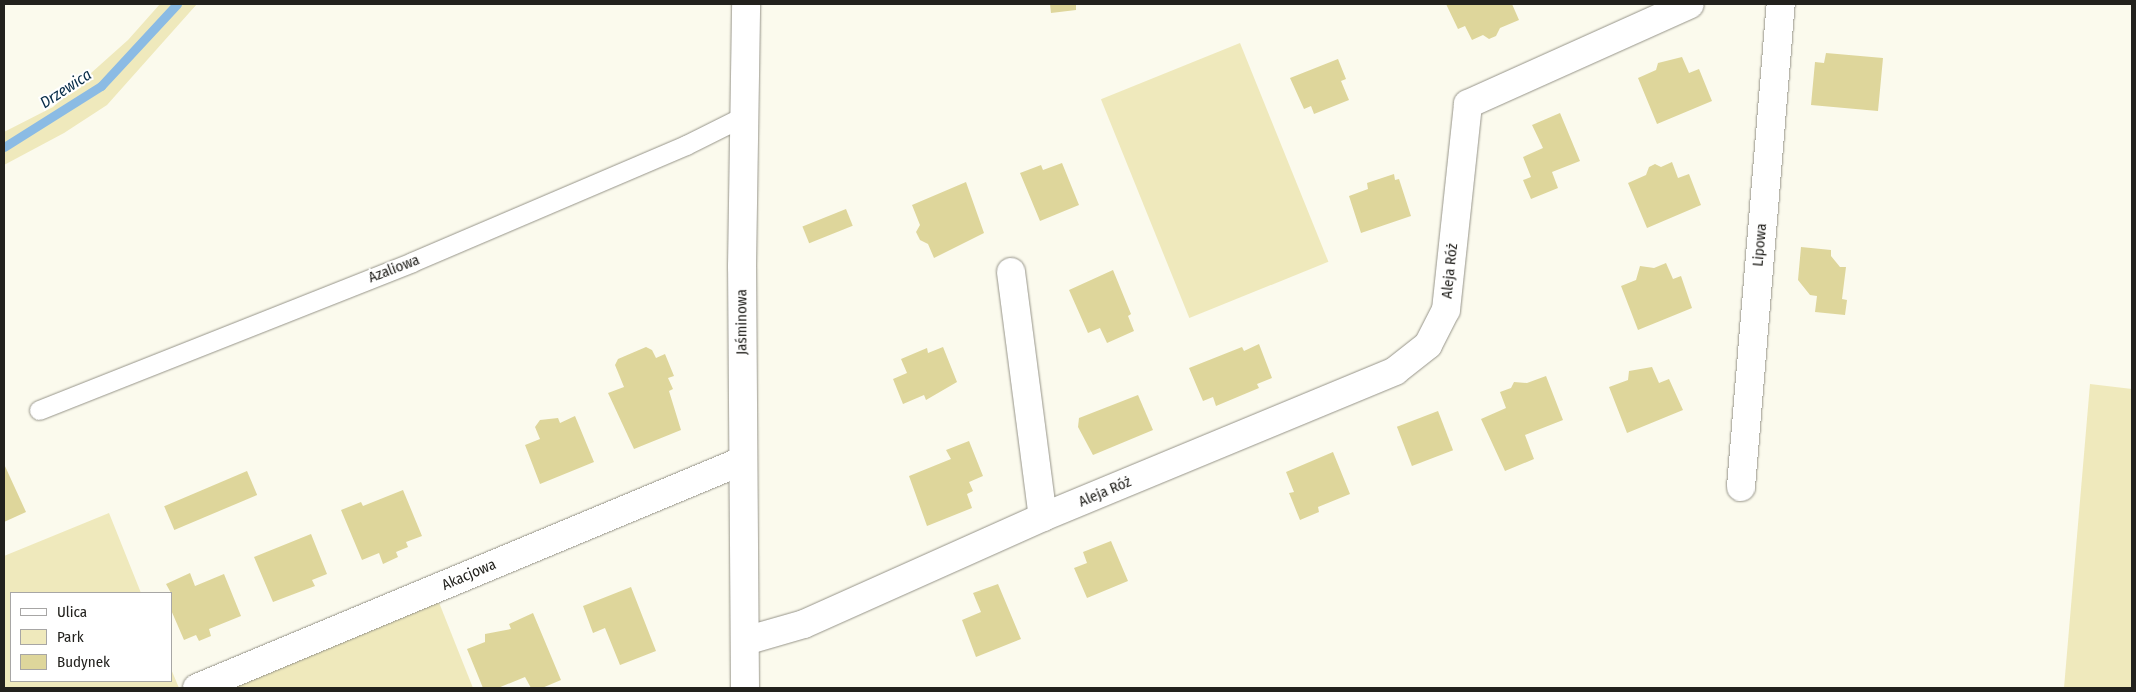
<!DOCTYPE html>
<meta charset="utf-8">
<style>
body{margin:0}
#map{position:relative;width:2136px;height:692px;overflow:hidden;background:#fbfaed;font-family:"Fira Sans Condensed",sans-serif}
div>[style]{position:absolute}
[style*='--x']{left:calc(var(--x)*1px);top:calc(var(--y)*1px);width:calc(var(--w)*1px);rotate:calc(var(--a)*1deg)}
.green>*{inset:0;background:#efe9bc;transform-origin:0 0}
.stream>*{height:9px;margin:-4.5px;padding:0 4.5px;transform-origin:4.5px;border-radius:4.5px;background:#8bbbe4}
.building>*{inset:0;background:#ded69b;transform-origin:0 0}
.roads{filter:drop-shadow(0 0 1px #969489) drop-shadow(0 0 1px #969489)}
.service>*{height:19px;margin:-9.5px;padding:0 9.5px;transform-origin:9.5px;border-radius:9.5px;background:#fff}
.minor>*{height:28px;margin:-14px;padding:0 14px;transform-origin:14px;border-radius:14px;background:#fff}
span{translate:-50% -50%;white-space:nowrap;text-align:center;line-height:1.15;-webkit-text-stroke:4px #fff;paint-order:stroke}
.street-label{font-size:15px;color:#22211d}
.water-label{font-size:16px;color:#062b47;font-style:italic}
.frame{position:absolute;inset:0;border:5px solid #22211d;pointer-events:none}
.legend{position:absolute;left:10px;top:592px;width:162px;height:90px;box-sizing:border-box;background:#fff;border:1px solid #a7a6a5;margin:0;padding:6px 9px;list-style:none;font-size:15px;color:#22211d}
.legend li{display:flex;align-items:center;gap:10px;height:25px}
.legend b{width:25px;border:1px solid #a7a6a5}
</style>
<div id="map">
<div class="green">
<i style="clip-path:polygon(160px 4px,197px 4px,107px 105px,64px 133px,4px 165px,4px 132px,53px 107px,128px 40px)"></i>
<i style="left:1240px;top:43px;width:236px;height:150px;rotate:68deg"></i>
<i style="clip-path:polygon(2090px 384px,2132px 389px,2132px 688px,2064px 688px)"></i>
<i style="clip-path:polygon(109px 513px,141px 593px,11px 593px,11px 681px,171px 681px,171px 669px,179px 688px,4px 688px,4px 556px)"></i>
<i style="clip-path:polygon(434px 590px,473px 688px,197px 688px)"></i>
</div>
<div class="stream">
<i style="--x:4;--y:147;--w:115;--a:-32.2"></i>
<i style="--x:101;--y:86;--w:112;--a:-47.2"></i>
</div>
<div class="building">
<i style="clip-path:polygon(1050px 4px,1076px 4px,1076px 10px,1051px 13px)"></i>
<i style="clip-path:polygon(1446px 4px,1512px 4px,1519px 20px,1500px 28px,1496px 36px,1489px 39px,1483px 35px,1472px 40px,1465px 26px,1458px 29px)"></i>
<i style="clip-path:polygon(1826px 53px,1883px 58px,1878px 111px,1811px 105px,1815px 62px,1824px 63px)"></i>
<i style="clip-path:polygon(1682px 57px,1689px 73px,1699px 69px,1712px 101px,1657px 124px,1638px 78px,1656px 70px,1658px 63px)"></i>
<i style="clip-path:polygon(1338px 59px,1346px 79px,1341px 81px,1349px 100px,1314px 114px,1311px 106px,1304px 109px,1290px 78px)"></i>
<i style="clip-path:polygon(1560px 113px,1580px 161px,1552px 172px,1558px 188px,1531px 199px,1523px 180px,1531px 177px,1523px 157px,1543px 148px,1532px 125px)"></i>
<i style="clip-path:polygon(1672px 162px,1678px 178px,1689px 174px,1701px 205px,1647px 228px,1628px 183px,1646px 175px,1649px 167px,1655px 164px,1661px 167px)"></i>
<i style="clip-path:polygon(1062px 163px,1079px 205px,1040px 221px,1020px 173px,1041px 165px,1043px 170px)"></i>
<i style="clip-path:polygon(1394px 174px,1395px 180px,1399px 179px,1411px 216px,1361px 233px,1349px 196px,1368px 189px,1367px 183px)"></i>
<i style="clip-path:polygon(966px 182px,984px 233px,934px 258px,928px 244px,920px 240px,916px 232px,920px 225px,912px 205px)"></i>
<i style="left:846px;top:209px;width:18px;height:47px;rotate:68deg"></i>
<i style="clip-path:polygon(1801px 247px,1831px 250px,1831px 256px,1840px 267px,1846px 267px,1842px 299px,1847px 300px,1845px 315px,1815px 312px,1817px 296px,1810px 295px,1798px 280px)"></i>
<i style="clip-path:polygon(1666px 263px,1673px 279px,1681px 276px,1692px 308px,1638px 330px,1621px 286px,1636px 280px,1640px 266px,1654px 268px)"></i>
<i style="clip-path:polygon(1113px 270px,1131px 314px,1128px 316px,1134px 331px,1107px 343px,1100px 328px,1088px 333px,1069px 290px)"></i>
<i style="clip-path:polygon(1259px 344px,1272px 378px,1257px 384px,1259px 388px,1216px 406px,1213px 397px,1203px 401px,1189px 368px,1242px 347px,1244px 351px)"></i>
<i style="clip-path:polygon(646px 347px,652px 350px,656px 358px,665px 354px,674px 376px,668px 378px,673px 389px,669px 391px,681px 430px,634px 449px,608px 393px,624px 387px,615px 365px,618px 359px)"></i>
<i style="clip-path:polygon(943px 347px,957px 382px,926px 400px,924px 395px,903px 404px,893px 379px,907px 373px,901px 359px,927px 348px,928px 353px)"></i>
<i style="clip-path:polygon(1652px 367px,1659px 383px,1669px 379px,1683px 410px,1627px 433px,1609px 387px,1628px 380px,1629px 371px)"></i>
<i style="clip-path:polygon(1546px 376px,1563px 420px,1525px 435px,1534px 459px,1505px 471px,1481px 419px,1506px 408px,1500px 392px,1511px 388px,1514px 382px,1527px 383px)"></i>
<i style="clip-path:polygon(1138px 395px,1153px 430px,1093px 455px,1078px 427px,1079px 418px)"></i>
<i style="left:1438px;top:411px;width:42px;height:44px;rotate:69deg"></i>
<i style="clip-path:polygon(575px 416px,594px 462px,540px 484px,525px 445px,540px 439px,535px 427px,540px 420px,558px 418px,560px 423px)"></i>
<i style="clip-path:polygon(969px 441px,983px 476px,969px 482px,973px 491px,967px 494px,972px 508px,927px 526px,909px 476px,951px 459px,946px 450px)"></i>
<i style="clip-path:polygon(1333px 452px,1350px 494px,1318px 507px,1319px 512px,1300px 520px,1289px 493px,1294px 492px,1286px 472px)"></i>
<i style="clip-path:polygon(4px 464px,26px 512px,4px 522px)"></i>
<i style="left:247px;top:471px;width:26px;height:90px;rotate:67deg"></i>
<i style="clip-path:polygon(403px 490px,422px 536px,406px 542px,408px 547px,396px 552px,398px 557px,383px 564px,379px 553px,362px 560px,341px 510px,361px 502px,363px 506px)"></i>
<i style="clip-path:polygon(311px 534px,327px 574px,312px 580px,315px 586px,273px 602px,254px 557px)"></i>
<i style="clip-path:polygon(1111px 541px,1128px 581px,1087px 598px,1074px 568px,1087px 563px,1083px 552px)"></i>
<i style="clip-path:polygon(190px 573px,195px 586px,224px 574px,241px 616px,209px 629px,211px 636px,199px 641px,196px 635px,184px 640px,171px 610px,171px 593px,166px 584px)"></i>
<i style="clip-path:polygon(998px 584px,1021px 639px,976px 657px,962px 620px,981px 612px,973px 593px)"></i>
<i style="clip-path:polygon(631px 587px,656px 651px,620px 665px,605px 628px,593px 633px,583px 606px)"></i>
<i style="clip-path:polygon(533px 613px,561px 680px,542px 688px,531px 688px,525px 677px,498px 688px,483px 688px,467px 649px,485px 642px,485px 634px,511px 629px,509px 624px)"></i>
</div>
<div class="roads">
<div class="service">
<i style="--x:39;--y:410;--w:401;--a:-21.6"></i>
<i style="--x:412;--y:262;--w:298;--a:-23.1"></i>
<i style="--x:686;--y:145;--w:65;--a:-26.6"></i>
</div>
<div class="minor">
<i style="--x:1011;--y:272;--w:247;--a:82.6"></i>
<i style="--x:1741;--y:487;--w:485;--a:-85.3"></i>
<i style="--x:745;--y:641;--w:61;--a:-16.1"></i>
<i style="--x:804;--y:624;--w:262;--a:-24.1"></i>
<i style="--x:1043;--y:517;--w:381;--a:-22.5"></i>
<i style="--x:1395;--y:371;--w:42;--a:-38.2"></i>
<i style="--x:1428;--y:345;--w:39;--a:-63"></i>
<i style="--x:1446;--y:310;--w:207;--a:-83.9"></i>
<i style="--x:1468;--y:104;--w:243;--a:-24.2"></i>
<i style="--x:197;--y:688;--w:590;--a:-22.61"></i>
<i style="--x:745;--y:688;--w:421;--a:-90.4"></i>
<i style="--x:742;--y:267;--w:263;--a:-89.1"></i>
</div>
</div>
<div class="street-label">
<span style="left:1760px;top:245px;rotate:-85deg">Lipowa</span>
<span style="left:394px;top:269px;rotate:-21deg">Azaliowa</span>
<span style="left:1450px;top:271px;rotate:-84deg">Aleja Róż</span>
<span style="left:742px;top:322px;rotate:-90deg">Jaśminowa</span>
<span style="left:1105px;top:492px;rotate:-23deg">Aleja Róż</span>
<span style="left:469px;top:575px;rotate:-23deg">Akacjowa</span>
</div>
<div class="water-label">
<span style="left:66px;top:89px;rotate:-33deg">Drzewica</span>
</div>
<div class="frame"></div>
<ul class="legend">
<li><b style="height:6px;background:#fff"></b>Ulica</li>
<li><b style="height:14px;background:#efe9bc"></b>Park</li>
<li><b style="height:14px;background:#ded69b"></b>Budynek</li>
</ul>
</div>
